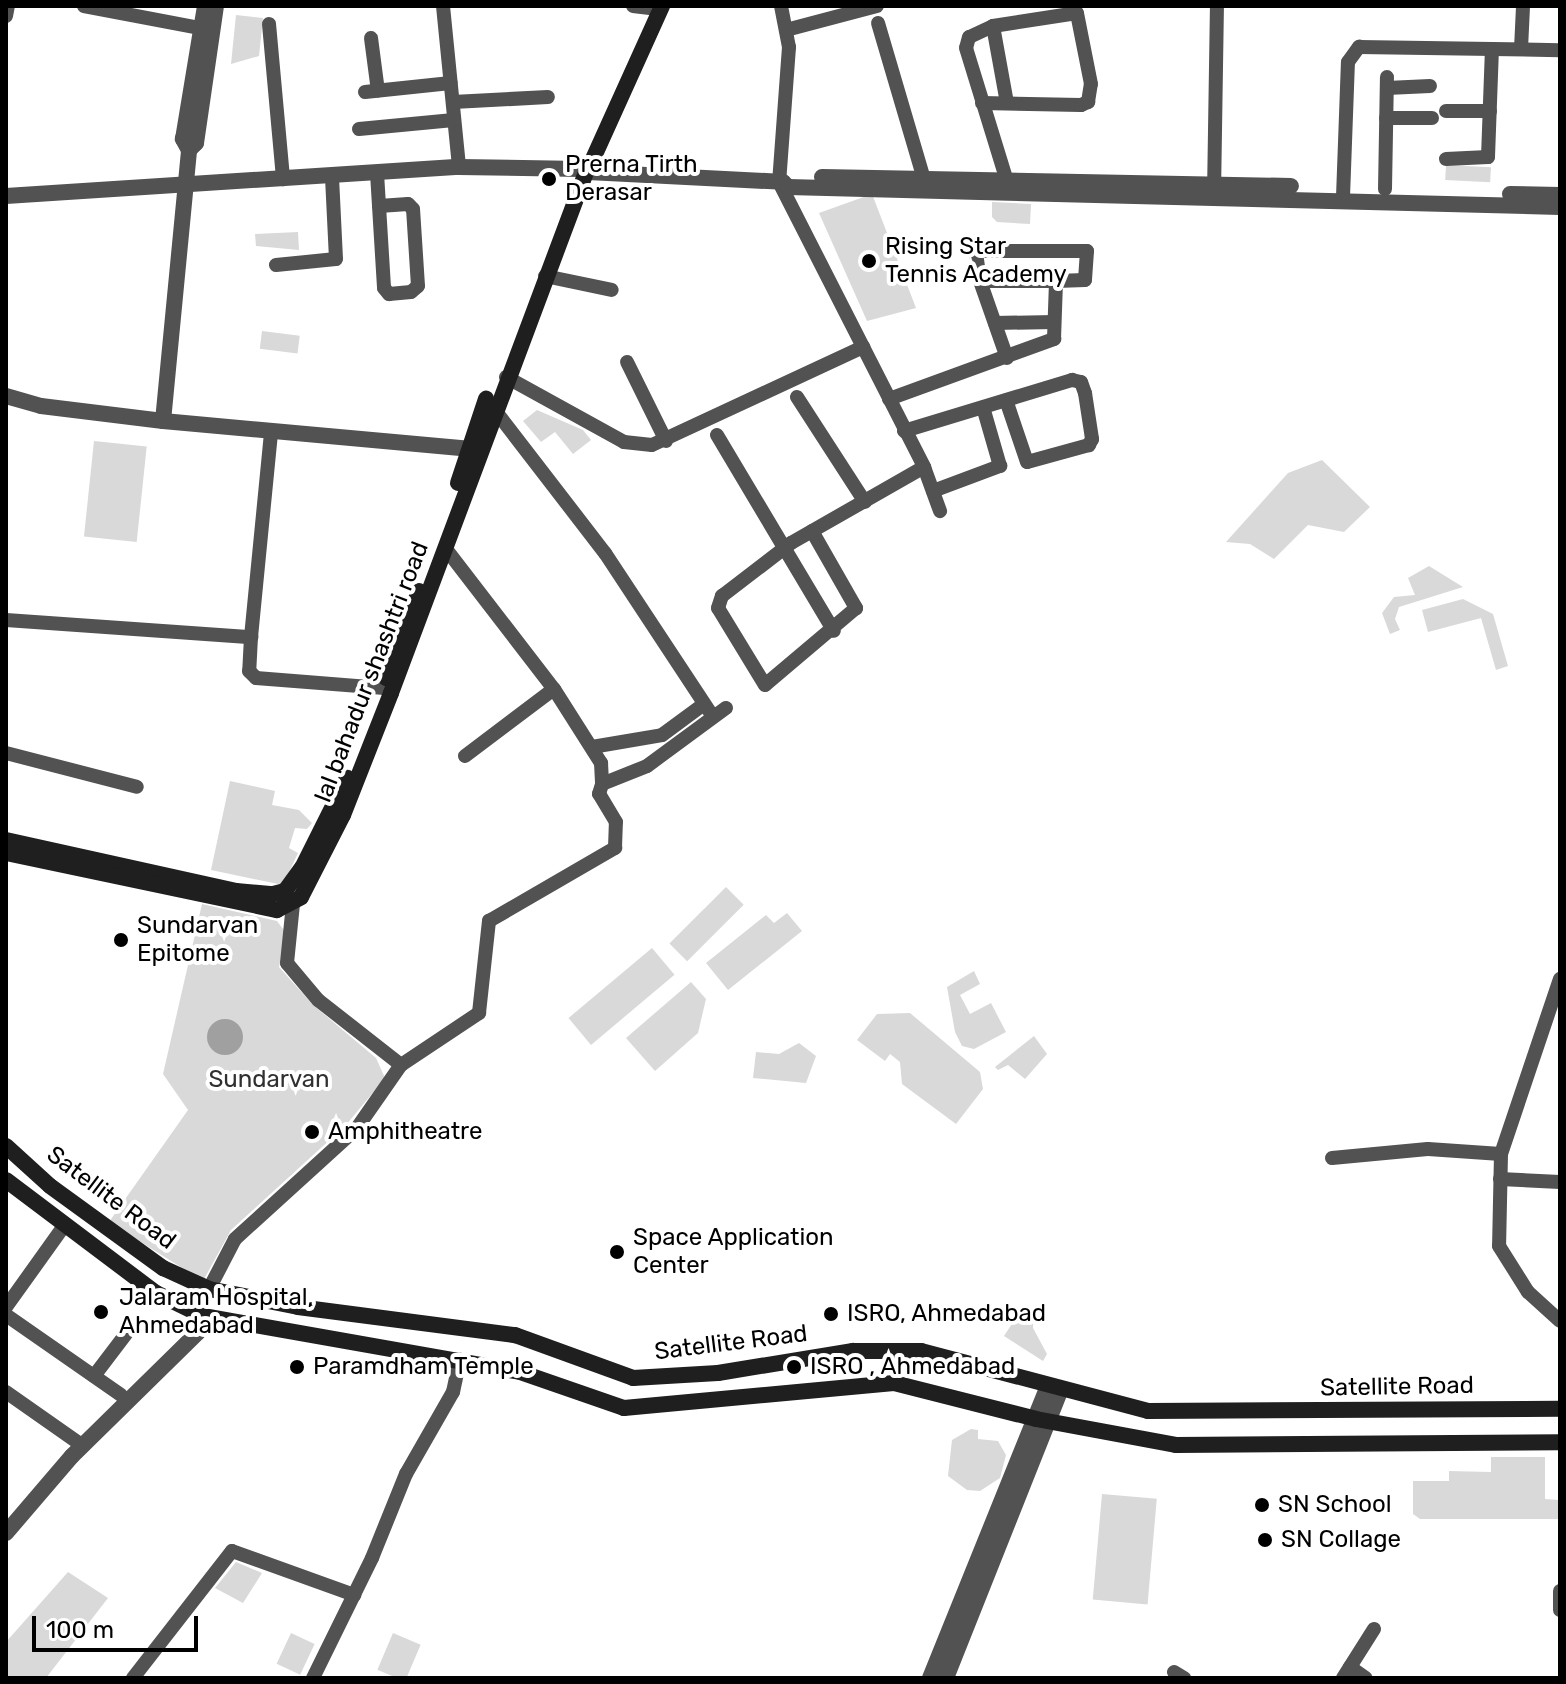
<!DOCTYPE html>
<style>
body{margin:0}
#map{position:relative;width:1566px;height:1684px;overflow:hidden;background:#fff;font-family:Rubik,sans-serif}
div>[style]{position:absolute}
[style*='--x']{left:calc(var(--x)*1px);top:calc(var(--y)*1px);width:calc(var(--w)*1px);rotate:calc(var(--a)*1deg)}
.green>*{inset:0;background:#d9d9d9;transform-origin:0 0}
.water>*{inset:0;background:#a0a0a0}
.round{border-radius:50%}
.minor>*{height:14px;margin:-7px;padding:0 7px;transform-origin:7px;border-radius:7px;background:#525252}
.tertiary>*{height:16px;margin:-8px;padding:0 8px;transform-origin:8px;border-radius:8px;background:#525252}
.secondary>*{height:16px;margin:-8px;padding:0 8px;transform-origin:8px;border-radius:8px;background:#1f1f1f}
.dots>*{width:22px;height:22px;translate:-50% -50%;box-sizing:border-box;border:4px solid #fff;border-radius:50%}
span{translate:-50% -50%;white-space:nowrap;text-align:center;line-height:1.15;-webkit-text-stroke:8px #fff;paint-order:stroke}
.poi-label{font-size:24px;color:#000}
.left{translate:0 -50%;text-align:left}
.street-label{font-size:24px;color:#000}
.park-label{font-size:24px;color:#303030}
.frame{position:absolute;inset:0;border:8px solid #000;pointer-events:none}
.scale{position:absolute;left:32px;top:1616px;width:166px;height:36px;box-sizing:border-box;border:4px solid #000;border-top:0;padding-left:10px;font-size:24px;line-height:28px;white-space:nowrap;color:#000;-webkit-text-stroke:6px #fff;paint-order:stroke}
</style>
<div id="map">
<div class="green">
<i style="clip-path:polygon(236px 15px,263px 18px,259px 56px,231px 64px)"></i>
<i style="left:1446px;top:165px;width:45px;height:15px;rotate:3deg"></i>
<i style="clip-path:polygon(872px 194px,916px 308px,867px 321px,819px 213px)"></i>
<i style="clip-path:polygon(992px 202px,1031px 204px,1030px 224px,997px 222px,992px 217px)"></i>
<i style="clip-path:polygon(298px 232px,299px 250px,256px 246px,255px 234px)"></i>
<i style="left:262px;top:331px;width:38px;height:18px;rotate:7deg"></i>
<i style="clip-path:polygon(537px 410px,583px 430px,591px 440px,573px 454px,555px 432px,541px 442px,523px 421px)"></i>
<i style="left:94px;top:441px;width:53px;height:96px;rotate:6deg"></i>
<i style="clip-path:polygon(1322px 460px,1370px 507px,1344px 532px,1308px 525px,1274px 559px,1250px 544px,1226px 542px,1288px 473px)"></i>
<i style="clip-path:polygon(1429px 566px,1463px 587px,1399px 607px,1395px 619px,1400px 630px,1390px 634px,1382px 613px,1394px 597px,1415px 595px,1408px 578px)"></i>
<i style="clip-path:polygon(1463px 599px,1493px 614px,1508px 666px,1496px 670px,1481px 618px,1428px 632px,1422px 610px)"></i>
<i style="clip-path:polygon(230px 781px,275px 791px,272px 805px,299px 810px,312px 823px,307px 829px,295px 828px,289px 848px,298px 853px,283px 885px,211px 870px)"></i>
<i style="left:726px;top:887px;width:25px;height:80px;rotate:45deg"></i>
<i style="clip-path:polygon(202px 904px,277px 921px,286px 933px,279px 967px,313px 1005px,376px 1058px,385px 1078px,346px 1125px,231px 1230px,203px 1281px,109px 1222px,188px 1110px,163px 1074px)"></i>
<i style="clip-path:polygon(787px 913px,802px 931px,728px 990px,706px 963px,766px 915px,774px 923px)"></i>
<i style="left:652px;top:948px;width:35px;height:109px;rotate:50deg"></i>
<i style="clip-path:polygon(974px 971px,980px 984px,960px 995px,970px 1014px,991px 1003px,1006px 1032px,974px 1049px,962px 1046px,955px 1032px,947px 987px)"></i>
<i style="clip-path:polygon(691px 982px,706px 999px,698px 1033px,655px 1071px,626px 1038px)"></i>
<i style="clip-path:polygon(910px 1013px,980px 1072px,983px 1089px,956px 1124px,902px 1084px,900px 1062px,890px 1054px,885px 1061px,857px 1040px,877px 1014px)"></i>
<i style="clip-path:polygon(1034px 1036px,1047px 1054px,1025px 1079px,1008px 1065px,998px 1070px,995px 1067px)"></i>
<i style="clip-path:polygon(799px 1043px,816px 1056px,806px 1083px,753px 1078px,756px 1052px,779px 1054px)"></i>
<i style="clip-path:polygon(1021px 1310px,1033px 1318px,1033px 1328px,1047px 1354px,1043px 1361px,1004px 1336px)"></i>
<i style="clip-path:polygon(971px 1429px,978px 1430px,978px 1439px,998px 1441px,1006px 1455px,1000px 1478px,980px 1491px,967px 1490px,948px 1476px,952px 1440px)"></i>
<i style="clip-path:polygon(1491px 1457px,1545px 1457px,1545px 1499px,1560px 1500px,1560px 1519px,1420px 1519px,1413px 1514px,1413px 1481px,1449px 1481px,1449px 1471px,1491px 1472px)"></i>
<i style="left:1102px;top:1494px;width:55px;height:106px;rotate:5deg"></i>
<i style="clip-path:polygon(236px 1562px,262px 1573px,243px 1603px,215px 1588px)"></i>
<i style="clip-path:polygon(68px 1572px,108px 1598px,46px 1678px,6px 1678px,6px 1642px)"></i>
<i style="left:291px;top:1633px;width:26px;height:34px;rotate:25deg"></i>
<i style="left:393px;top:1633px;width:30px;height:40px;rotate:23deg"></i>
</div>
<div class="water">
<i class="round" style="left:207px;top:1019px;width:36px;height:36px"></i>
</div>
<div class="minor">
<i style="--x:84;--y:6;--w:117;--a:10.8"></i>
<i style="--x:443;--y:6;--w:162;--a:84.3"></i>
<i style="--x:633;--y:6;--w:17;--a:7"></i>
<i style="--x:781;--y:6;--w:42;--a:79"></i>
<i style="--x:789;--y:47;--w:135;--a:94.2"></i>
<i style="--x:779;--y:182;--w:320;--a:63"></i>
<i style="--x:924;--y:467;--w:47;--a:70"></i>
<i style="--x:6;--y:16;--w:10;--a:-79"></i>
<i style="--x:878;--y:23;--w:159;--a:73.6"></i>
<i style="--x:269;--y:24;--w:156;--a:84.8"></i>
<i style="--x:993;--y:26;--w:26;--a:155"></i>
<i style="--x:969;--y:37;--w:11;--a:105"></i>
<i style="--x:966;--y:48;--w:136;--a:72.9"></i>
<i style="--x:786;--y:30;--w:94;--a:-14.8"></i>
<i style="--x:371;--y:38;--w:53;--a:82.5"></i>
<i style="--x:1521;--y:49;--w:43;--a:-87.3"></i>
<i style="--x:1387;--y:88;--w:43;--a:-2.7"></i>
<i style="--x:365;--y:92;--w:86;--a:-6"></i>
<i style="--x:453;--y:102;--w:95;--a:-3"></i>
<i style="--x:982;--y:103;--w:99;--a:1.2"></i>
<i style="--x:1081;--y:105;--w:8;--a:-23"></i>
<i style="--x:1088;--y:102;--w:18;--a:-81"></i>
<i style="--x:1091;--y:84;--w:72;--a:-101.2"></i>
<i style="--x:1077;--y:13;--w:85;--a:171.2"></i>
<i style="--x:993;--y:26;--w:78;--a:79.7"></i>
<i style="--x:1446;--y:111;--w:44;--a:0"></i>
<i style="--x:1386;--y:118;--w:46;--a:0"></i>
<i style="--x:359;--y:129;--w:95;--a:-5.4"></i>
<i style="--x:1446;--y:159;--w:42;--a:-2.7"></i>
<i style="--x:1488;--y:157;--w:108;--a:-87.9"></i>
<i style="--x:377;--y:173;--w:115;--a:86.5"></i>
<i style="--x:384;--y:288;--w:8;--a:50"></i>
<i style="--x:389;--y:294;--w:22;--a:-5"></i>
<i style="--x:411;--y:292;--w:9;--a:-41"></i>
<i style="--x:418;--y:286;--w:77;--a:-93.7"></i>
<i style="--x:413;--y:209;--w:7;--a:-135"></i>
<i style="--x:408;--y:204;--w:29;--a:176"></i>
<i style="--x:1385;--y:189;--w:112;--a:-89"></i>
<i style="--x:1214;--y:194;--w:188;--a:-89.1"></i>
<i style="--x:1343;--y:197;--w:135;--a:-87.9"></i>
<i style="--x:1348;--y:62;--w:19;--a:-54"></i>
<i style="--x:1359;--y:47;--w:201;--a:0.9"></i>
<i style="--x:276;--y:265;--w:60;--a:-5.7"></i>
<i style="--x:336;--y:259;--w:83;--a:-92.8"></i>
<i style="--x:545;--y:276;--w:68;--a:11.8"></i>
<i style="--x:995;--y:323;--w:59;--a:-1"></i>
<i style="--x:1007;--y:358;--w:82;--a:-109.3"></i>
<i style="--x:980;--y:281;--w:30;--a:-98"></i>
<i style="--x:976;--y:251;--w:111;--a:0"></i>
<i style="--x:1087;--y:251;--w:29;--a:94"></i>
<i style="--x:1085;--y:280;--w:29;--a:178"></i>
<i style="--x:627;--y:362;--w:88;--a:63.7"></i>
<i style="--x:506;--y:377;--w:135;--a:28.8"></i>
<i style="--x:624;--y:442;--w:28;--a:6"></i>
<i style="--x:652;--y:445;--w:233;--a:-24.9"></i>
<i style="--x:797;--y:397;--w:125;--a:57.1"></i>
<i style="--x:889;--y:399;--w:176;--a:-20"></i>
<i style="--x:1054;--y:339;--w:58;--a:-88"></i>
<i style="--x:1056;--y:281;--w:76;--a:180"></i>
<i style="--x:494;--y:409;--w:182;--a:52.4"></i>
<i style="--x:605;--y:553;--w:196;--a:56.6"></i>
<i style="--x:904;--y:431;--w:176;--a:-16.9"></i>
<i style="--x:1072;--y:380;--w:9;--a:13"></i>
<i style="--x:1081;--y:382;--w:12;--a:70"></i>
<i style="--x:1085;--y:393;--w:47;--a:81.3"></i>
<i style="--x:1092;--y:439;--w:7;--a:117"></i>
<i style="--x:1089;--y:445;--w:64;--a:164.7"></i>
<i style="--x:1027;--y:462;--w:65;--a:-108.7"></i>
<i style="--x:717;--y:435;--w:228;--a:59.2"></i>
<i style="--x:933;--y:491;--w:72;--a:-20.5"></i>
<i style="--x:1000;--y:466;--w:61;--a:-106.1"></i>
<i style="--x:812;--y:531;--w:89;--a:60.3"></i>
<i style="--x:856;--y:608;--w:119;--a:139.8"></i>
<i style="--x:765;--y:685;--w:90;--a:-121.4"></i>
<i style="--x:718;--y:608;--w:13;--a:-72"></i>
<i style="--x:722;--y:596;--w:87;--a:-37.5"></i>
<i style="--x:791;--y:543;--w:153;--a:-29.7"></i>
<i style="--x:446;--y:549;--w:177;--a:52.4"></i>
<i style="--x:6;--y:620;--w:246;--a:4"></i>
<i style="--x:251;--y:637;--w:206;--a:-84.4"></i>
<i style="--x:251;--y:637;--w:34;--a:93"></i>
<i style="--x:249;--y:671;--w:10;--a:45"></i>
<i style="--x:256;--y:678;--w:126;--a:4.5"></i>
<i style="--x:592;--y:747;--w:71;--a:-9.7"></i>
<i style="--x:662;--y:735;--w:52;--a:-36.4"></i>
<i style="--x:6;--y:753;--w:135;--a:14.5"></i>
<i style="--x:465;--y:756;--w:111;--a:-37"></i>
<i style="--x:554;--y:689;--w:88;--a:57.6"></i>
<i style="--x:601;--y:763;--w:21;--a:87"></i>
<i style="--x:401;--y:1065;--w:94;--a:-33.7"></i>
<i style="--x:479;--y:1013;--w:93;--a:-83.8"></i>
<i style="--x:489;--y:921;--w:146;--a:-30.1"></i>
<i style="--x:615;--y:848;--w:26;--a:-88"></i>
<i style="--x:616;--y:822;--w:33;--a:-121"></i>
<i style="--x:599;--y:794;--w:10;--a:-73"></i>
<i style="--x:602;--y:784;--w:48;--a:-21.8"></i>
<i style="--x:647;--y:766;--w:98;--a:-36.3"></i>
<i style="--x:1501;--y:1154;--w:185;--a:-71.4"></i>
<i style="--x:1332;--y:1158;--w:96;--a:-5.4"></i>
<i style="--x:1428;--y:1149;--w:73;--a:3.9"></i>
<i style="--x:1501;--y:1154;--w:92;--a:91.2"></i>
<i style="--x:1499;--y:1246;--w:54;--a:57.8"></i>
<i style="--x:1528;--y:1292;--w:43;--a:42.2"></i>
<i style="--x:1500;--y:1179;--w:60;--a:2.9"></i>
<i style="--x:209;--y:1289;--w:56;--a:-62.5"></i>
<i style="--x:235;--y:1239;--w:165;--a:-42.3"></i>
<i style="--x:357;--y:1128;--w:77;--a:-55.1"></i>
<i style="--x:401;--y:1065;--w:105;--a:-141.9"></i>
<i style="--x:318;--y:1000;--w:48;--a:-130"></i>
<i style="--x:287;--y:963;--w:59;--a:-84.2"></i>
<i style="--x:293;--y:904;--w:11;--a:-124"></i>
<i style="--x:6;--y:1307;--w:100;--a:-54.4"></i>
<i style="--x:6;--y:1315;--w:140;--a:34.8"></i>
<i style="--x:94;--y:1376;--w:53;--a:-52.7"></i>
<i style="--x:6;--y:1392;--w:94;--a:35"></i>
<i style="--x:1560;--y:1591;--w:19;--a:90"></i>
<i style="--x:1350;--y:1667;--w:19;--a:35"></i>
<i style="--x:1174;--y:1672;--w:12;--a:31"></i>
<i style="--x:133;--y:1678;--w:161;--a:-52.1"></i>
<i style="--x:232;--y:1551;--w:130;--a:19.8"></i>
<i style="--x:313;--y:1678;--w:134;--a:-63.8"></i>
<i style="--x:372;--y:1558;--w:91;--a:-68"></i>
<i style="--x:406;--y:1474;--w:95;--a:-60.2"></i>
<i style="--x:453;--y:1392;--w:33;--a:-78"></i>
<i style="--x:1343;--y:1678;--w:58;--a:-57.7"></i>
</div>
<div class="tertiary">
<i style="--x:189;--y:150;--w:13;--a:-119"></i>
<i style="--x:183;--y:139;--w:135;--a:-80.6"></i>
<i style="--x:588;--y:172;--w:195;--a:2.9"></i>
<i style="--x:783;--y:182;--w:7;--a:45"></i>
<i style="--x:788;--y:187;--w:772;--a:1.48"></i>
<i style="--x:822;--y:177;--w:469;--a:1.1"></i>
<i style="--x:1510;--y:194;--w:50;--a:1.1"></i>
<i style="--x:6;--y:196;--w:454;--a:-3.7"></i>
<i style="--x:459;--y:167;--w:122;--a:0.9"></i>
<i style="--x:6;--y:396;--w:36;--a:16"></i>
<i style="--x:41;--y:406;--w:123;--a:7"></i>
<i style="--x:163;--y:421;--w:318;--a:5.2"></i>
<i style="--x:163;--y:421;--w:272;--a:-84.5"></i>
<i style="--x:189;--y:150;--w:10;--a:-45"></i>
<i style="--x:196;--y:143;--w:138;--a:-81.7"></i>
<i style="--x:6;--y:1533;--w:101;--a:-49.4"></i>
<i style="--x:72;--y:1456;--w:177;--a:-44.5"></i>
<i style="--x:198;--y:1332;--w:17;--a:-73"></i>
<i style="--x:930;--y:1678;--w:313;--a:-68"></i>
<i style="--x:946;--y:1678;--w:308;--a:-68.3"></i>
</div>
<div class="secondary">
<i style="--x:588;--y:170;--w:180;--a:-65.7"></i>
<i style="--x:458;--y:483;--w:89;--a:-71.6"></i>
<i style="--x:386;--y:678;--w:93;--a:-69.2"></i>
<i style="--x:6;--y:840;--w:236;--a:12.5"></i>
<i style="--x:236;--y:891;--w:37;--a:5"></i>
<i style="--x:273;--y:894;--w:12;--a:-14"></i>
<i style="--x:285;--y:891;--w:29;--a:-54"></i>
<i style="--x:302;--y:868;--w:101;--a:-63.4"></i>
<i style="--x:6;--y:853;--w:277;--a:11.9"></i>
<i style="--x:277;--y:910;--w:27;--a:-28"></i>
<i style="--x:301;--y:897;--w:92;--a:-62.9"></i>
<i style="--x:343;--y:815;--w:131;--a:-68.5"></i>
<i style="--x:391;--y:693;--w:553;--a:-69.47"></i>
<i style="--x:6;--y:1146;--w:59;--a:42.3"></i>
<i style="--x:50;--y:1186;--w:140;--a:36"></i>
<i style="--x:163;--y:1268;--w:51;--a:24.5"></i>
<i style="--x:209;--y:1289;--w:91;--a:11.4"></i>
<i style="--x:298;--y:1307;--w:219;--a:7.4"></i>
<i style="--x:515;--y:1335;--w:126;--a:20"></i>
<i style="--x:633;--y:1378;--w:85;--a:-3.4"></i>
<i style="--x:718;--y:1373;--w:137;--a:-9.3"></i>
<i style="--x:853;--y:1351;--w:68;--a:0"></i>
<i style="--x:921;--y:1351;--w:235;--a:14.8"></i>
<i style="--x:1148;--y:1411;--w:412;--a:-0.3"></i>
<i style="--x:6;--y:1180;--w:188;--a:37"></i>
<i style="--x:156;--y:1293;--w:52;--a:26.1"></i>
<i style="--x:203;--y:1316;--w:322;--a:10"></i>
<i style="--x:520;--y:1372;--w:110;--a:19.1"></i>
<i style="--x:624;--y:1408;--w:271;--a:-5.3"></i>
<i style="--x:894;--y:1383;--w:146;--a:14.2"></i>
<i style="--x:1036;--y:1419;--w:142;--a:10.5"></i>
<i style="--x:1176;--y:1445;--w:384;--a:-0.4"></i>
</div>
<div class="dots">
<i style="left:549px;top:179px;background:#000"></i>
<i style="left:869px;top:261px;background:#000"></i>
<i style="left:121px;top:940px;background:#000"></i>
<i style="left:312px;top:1132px;background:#000"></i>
<i style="left:617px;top:1252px;background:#000"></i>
<i style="left:101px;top:1312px;background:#000"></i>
<i style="left:831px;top:1314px;background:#000"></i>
<i style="left:297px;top:1367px;background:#000"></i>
<i style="left:794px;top:1367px;background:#000"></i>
<i style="left:1262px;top:1505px;background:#000"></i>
<i style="left:1265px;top:1540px;background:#000"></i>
</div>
<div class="poi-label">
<span class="left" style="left:565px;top:179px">Prerna Tirth<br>Derasar</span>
<span class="left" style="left:885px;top:261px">Rising Star<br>Tennis Academy</span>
<span class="left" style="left:137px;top:940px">Sundarvan<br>Epitome</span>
<span class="left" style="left:328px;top:1132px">Amphitheatre</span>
<span class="left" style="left:633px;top:1252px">Space Application<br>Center</span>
<span class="left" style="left:119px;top:1312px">Jalaram Hospital,<br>Ahmedabad</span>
<span class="left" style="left:847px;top:1314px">ISRO, Ahmedabad</span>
<span class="left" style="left:313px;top:1367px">Paramdham Temple</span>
<span class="left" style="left:810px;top:1367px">ISRO , Ahmedabad</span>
<span class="left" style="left:1278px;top:1505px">SN School</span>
<span class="left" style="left:1281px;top:1540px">SN Collage</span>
</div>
<div class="street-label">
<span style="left:372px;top:672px;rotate:-69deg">lal bahadur shashtri road</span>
<span style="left:111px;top:1198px;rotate:37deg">Satellite Road</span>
<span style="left:731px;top:1343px;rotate:-7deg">Satellite Road</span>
<span style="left:1397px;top:1387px;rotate:-1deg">Satellite Road</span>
</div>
<div class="park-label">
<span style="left:269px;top:1080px">Sundarvan</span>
</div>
<div class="frame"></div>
<div class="scale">100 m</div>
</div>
